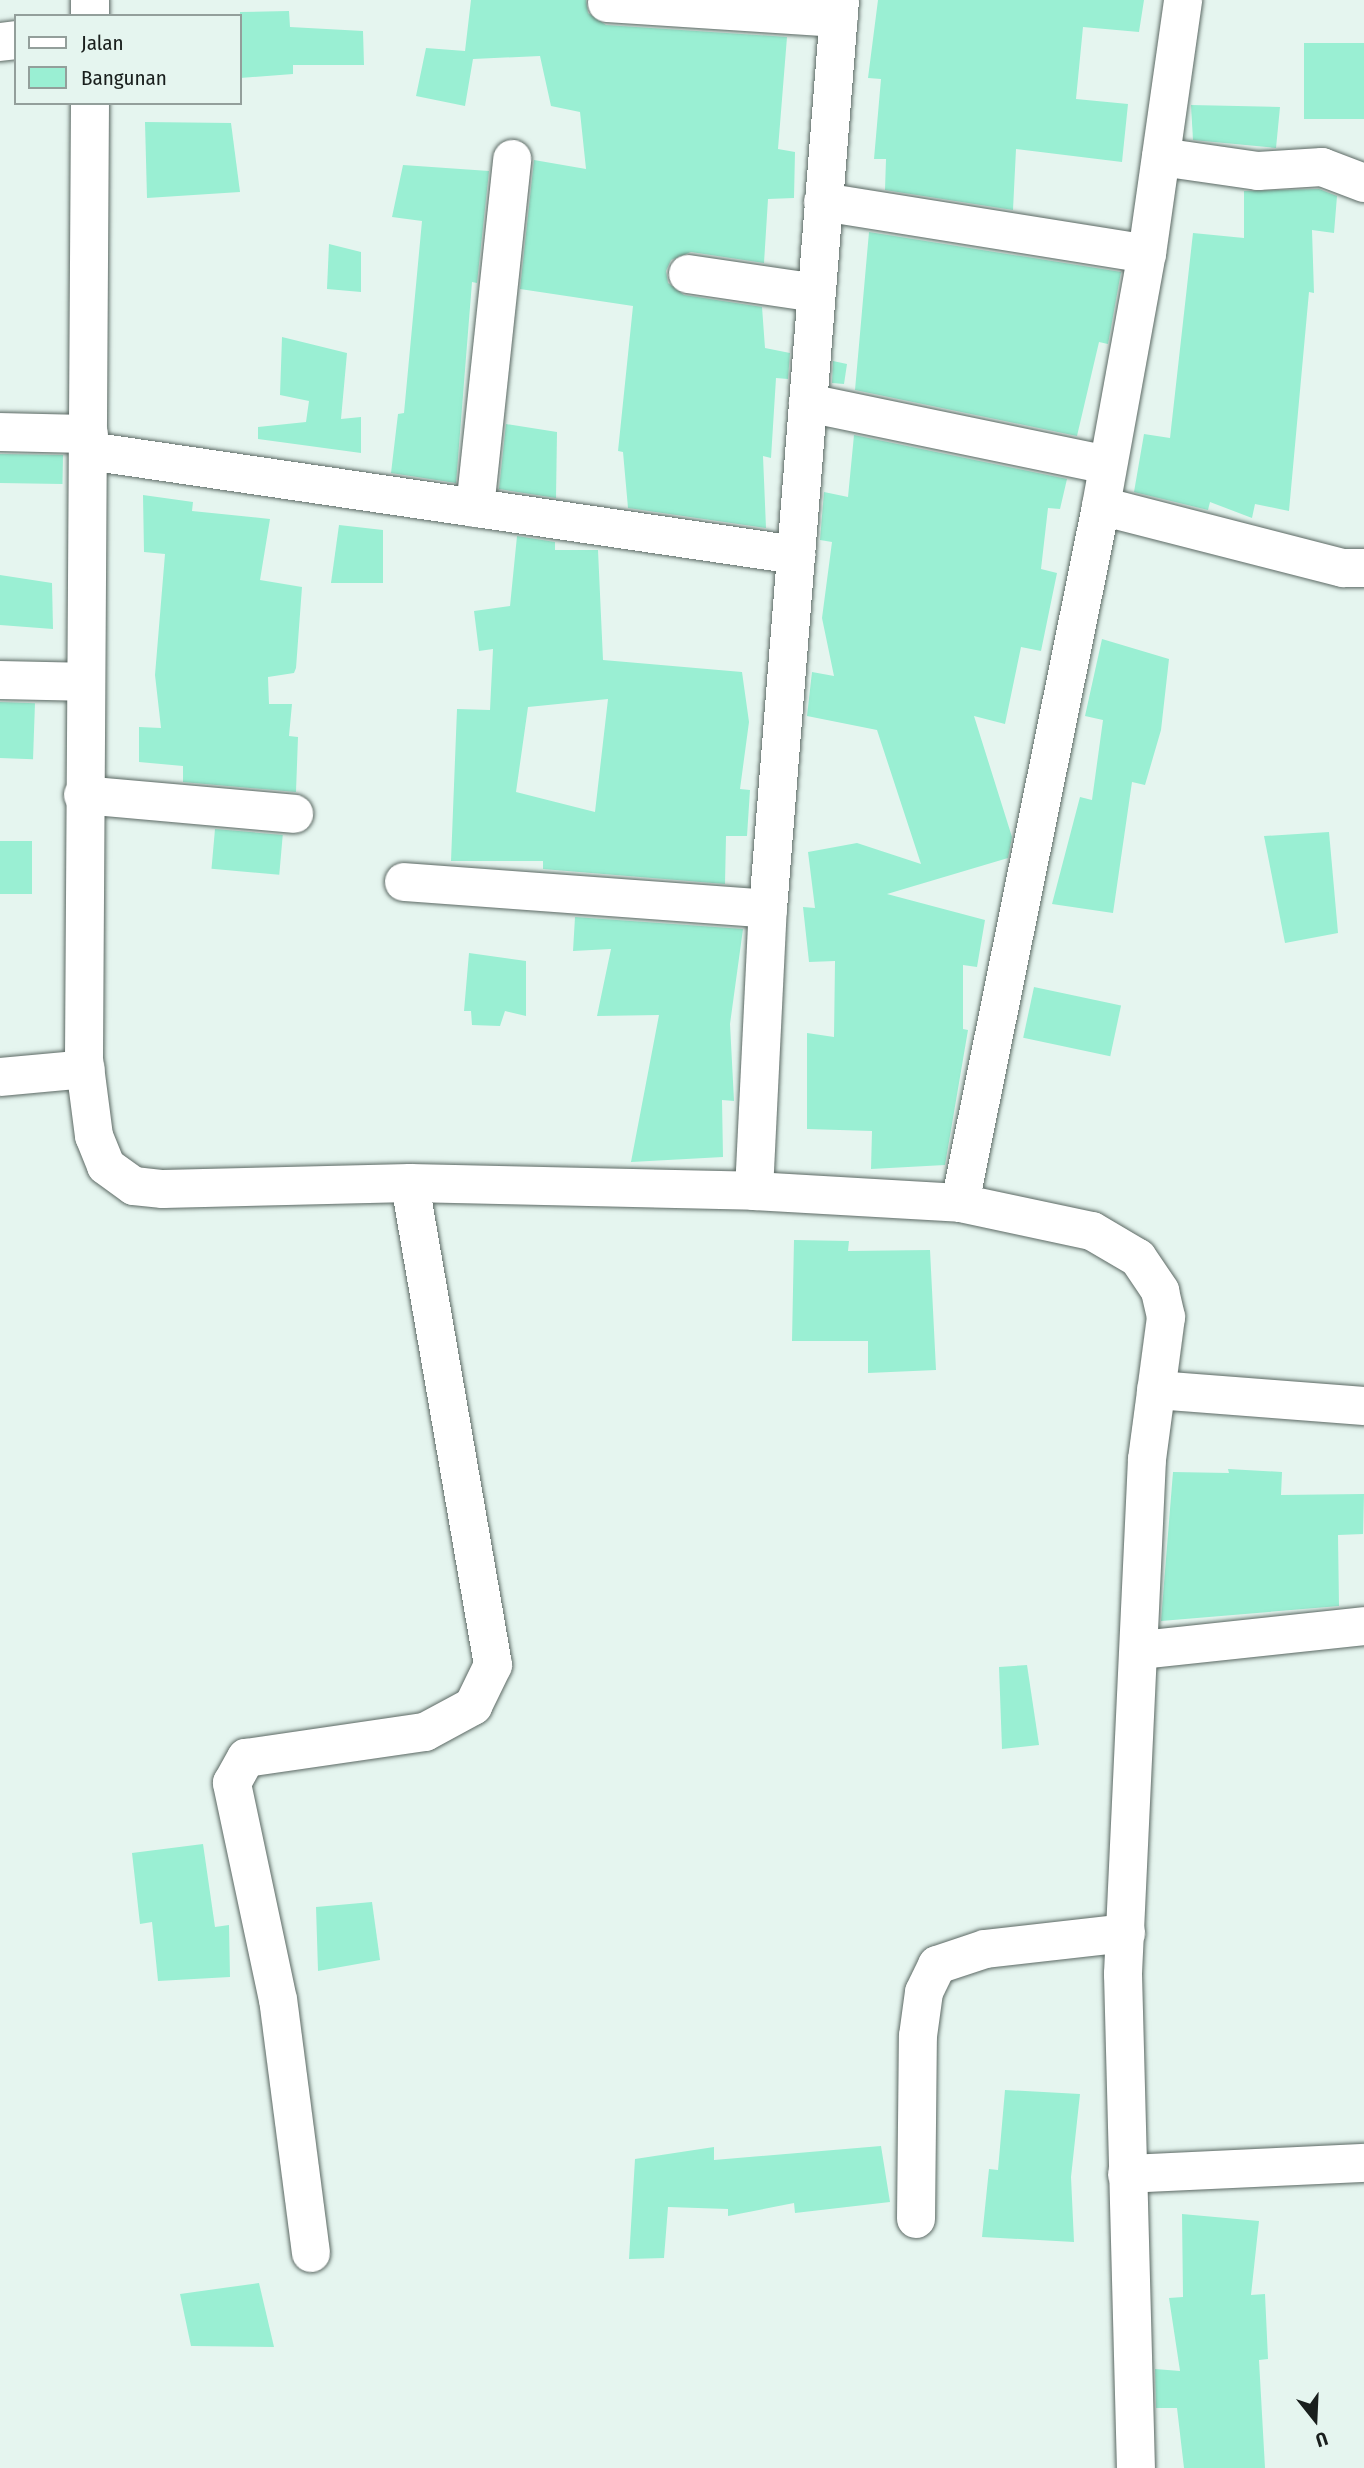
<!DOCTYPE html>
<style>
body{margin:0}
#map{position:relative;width:1364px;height:2468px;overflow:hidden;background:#e5f5ef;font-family:"Fira Sans Condensed",sans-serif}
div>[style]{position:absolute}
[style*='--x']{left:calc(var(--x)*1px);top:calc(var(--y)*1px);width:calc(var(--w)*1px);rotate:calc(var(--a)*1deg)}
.building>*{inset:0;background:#9aefd3;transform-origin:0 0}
.roads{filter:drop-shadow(0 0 2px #5c6964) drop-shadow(0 0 2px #5c6964)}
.minor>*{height:38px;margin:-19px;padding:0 19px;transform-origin:19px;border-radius:19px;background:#fff}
span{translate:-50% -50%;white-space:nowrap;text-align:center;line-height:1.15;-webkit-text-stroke:7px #e5f5ef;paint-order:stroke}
.legend{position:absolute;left:14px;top:14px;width:228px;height:91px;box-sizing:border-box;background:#e5f5ef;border:2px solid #939f9b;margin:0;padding:9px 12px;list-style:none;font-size:21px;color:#191f1d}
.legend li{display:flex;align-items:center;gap:14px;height:35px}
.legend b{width:35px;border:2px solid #939f9b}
.north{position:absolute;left:1280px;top:2384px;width:70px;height:70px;-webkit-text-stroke:5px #e5f5ef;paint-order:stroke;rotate:162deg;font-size:19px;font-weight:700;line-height:28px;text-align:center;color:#191f1d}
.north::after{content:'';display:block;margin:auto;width:24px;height:32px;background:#191f1d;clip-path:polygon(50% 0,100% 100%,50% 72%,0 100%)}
</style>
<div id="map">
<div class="building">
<i style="clip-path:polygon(471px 0,586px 0,588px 13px,606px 25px,787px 37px,778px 149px,795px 152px,794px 198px,768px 199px,764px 263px,691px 252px,671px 260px,666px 271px,668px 283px,684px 295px,762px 307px,765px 348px,790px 353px,788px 379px,776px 378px,771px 458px,763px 456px,766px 528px,628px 508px,623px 452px,618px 451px,633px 306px,520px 289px,534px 160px,586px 169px,580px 112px,551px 106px,540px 56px,473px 59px,465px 106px,416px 96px,426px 48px,465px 51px)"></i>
<i style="clip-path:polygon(878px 0,1144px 0,1139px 32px,1083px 27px,1076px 99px,1128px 104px,1122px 162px,1016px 149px,1013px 210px,885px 190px,886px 159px,874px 159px,881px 79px,868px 78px)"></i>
<i style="clip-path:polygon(289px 11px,290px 27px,363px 31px,364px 65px,293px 65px,293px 74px,240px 78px,240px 12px)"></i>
<i style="left:1364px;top:43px;width:76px;height:60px;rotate:90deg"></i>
<i style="clip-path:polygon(1191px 105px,1280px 107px,1276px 148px,1193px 140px)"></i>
<i style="clip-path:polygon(145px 122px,231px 123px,240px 192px,147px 198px)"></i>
<i style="clip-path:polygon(403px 165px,489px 171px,477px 283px,472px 282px,456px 483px,391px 473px,398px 414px,404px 413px,422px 221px,392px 217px)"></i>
<i style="clip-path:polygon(1319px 189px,1337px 196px,1334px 233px,1312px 230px,1314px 293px,1309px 292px,1289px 511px,1255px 504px,1252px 518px,1210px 502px,1208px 510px,1134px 492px,1144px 434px,1170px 438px,1193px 233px,1244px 238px,1244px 191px)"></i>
<i style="clip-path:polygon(869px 232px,1121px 272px,1108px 344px,1099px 342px,1077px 436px,855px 390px)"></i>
<i style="clip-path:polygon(329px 244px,361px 252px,361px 292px,327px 289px)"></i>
<i style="clip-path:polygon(282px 337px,347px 353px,341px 419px,361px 417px,361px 453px,258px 439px,258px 427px,306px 422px,309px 401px,280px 395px)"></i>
<i style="clip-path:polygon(833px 361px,847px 364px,844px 384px,832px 383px)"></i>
<i style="clip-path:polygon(506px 424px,557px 432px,556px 498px,499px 489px)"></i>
<i style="clip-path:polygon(854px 435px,1067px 479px,1060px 509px,1048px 508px,1041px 569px,1057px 573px,1041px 651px,1021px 647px,1005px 724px,974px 716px,1012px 837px,1008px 858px,887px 894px,985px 920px,977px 967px,963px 965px,963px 1029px,968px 1030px,945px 1165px,871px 1169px,872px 1131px,807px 1129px,807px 1033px,834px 1037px,835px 961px,809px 962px,803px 907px,815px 908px,808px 852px,857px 843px,921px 864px,877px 730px,807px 716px,812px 672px,834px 676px,822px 618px,832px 542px,820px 540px,824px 492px,848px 497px)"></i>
<i style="left:0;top:454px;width:63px;height:29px;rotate:1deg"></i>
<i style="clip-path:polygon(143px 495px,193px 502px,192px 511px,270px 519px,260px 580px,302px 587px,296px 668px,294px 673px,268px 677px,269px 704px,292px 704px,289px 736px,298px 737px,296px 792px,183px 782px,183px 766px,139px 762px,139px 727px,161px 728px,155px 675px,165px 554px,144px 552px)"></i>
<i style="clip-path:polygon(339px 525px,383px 530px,383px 583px,331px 583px)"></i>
<i style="clip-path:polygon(evenodd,517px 536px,555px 542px,555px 550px,598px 550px,603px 660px,742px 672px,749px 722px,740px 789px,750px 790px,747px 836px,726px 836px,725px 884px,543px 869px,543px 861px,451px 861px,457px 709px,490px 710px,493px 649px,479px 651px,474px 611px,510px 606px,517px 536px,608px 699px,595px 812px,516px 792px,528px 707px,608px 699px)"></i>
<i style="clip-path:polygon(0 575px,52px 583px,53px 629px,0 625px)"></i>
<i style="clip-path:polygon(1102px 639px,1169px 659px,1161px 730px,1145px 785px,1132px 782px,1113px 913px,1052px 904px,1080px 797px,1092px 800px,1103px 720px,1085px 716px)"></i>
<i style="left:0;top:702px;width:35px;height:56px;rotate:2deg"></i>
<i style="left:215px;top:829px;width:68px;height:40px;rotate:5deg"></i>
<i style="clip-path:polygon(1329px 832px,1338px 933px,1285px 943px,1264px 836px)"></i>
<i style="left:0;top:841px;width:32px;height:53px"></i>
<i style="clip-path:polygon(575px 917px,743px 929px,730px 1024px,734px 1101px,722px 1100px,723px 1157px,631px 1162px,659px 1015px,597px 1016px,611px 949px,573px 951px)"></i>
<i style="clip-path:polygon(469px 953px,526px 961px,526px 1016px,505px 1011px,500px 1026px,472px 1025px,471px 1011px,464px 1011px)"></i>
<i style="left:1034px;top:987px;width:89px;height:52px;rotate:12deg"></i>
<i style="clip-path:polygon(794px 1240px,849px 1241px,848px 1251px,930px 1250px,936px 1370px,868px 1373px,868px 1341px,792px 1341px)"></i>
<i style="clip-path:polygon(1228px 1469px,1282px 1472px,1281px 1495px,1364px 1494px,1363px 1534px,1338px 1535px,1339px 1606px,1161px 1621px,1173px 1472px,1229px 1473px)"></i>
<i style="clip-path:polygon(1027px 1665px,1039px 1745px,1002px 1749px,999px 1667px)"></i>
<i style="clip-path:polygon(203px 1844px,215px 1927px,229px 1925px,230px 1977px,158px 1981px,152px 1922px,140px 1924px,132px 1853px)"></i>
<i style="clip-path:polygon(372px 1902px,380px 1960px,318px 1971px,316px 1907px)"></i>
<i style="clip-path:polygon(1005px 2090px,1080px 2094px,1071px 2177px,1074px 2242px,982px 2237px,989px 2169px,998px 2170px)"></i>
<i style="clip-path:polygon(881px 2146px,890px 2202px,795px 2213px,794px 2203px,728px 2216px,728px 2209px,668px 2207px,664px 2258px,629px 2259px,635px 2159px,714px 2147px,714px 2160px)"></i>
<i style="clip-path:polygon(1182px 2214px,1259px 2221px,1251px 2295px,1265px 2294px,1268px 2359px,1259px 2360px,1265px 2468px,1184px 2468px,1177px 2408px,1156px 2408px,1155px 2369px,1180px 2371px,1169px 2298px,1183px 2297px)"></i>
<i style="clip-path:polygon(259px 2283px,274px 2347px,191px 2346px,180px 2294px)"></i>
</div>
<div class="roads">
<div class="minor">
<i style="--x:90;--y:0;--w:16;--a:90"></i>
<i style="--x:607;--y:3;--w:232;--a:3.7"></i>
<i style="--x:0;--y:42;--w:16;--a:-7"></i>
<i style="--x:90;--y:103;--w:956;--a:90.36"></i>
<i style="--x:84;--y:1059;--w:78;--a:82.6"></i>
<i style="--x:94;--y:1136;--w:32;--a:68"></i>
<i style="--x:106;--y:1166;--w:34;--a:36"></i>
<i style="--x:134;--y:1186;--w:29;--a:6"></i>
<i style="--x:163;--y:1189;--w:247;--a:-1.4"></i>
<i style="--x:410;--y:1183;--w:344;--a:1.3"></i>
<i style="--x:754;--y:1191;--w:206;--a:3.3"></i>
<i style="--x:960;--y:1203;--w:135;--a:12"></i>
<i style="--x:1092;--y:1231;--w:53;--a:30.4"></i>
<i style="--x:1138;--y:1258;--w:40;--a:56"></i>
<i style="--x:1160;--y:1291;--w:27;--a:77"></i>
<i style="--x:1166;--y:1317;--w:143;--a:97.6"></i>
<i style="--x:1147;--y:1459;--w:516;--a:92.67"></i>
<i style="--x:1123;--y:1974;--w:494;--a:88.5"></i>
<i style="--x:1161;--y:157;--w:98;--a:8.2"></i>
<i style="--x:1258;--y:171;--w:64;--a:-3.6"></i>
<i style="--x:1322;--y:167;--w:45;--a:20.9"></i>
<i style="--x:823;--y:202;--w:328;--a:9.1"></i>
<i style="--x:688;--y:274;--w:129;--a:8.4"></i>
<i style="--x:808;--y:403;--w:306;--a:11.7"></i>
<i style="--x:0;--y:432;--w:89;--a:1.3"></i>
<i style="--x:89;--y:451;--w:715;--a:8.37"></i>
<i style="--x:1101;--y:506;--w:250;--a:14.4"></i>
<i style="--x:1343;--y:568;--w:21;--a:0"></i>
<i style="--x:475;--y:508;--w:351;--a:-83.9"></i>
<i style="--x:0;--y:680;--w:85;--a:1.3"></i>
<i style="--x:83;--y:795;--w:212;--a:5.1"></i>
<i style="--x:404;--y:882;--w:365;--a:4.2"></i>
<i style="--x:0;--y:1077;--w:86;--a:-5.3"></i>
<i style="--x:754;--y:1191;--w:282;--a:-87.2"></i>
<i style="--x:768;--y:909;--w:912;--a:-85.47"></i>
<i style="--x:960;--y:1203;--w:711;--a:-78.56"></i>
<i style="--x:1101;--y:506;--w:256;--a:-79.7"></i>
<i style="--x:1147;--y:254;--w:257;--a:-81.9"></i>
<i style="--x:1156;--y:1390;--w:209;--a:4.4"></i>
<i style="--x:1140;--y:1650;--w:225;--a:-6.1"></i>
<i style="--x:1127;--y:2174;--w:237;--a:-2.7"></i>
<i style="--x:916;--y:2219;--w:183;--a:-89.4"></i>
<i style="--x:918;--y:2036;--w:44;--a:-82.2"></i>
<i style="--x:924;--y:1992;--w:30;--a:-64"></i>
<i style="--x:937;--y:1965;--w:51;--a:-18.4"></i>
<i style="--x:985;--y:1949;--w:142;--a:-6.5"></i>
<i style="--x:311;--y:2253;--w:255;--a:-97.4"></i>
<i style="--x:278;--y:2000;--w:222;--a:-102"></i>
<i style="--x:232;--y:1783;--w:29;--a:-61"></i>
<i style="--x:246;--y:1758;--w:181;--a:-8.3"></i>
<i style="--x:425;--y:1732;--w:55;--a:-28.4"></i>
<i style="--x:473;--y:1706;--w:46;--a:-64"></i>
<i style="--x:493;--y:1665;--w:489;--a:-99.8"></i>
</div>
</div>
<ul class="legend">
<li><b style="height:9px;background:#fff"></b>Jalan</li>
<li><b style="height:19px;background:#9aefd3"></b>Bangunan</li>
</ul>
<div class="north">U</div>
</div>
